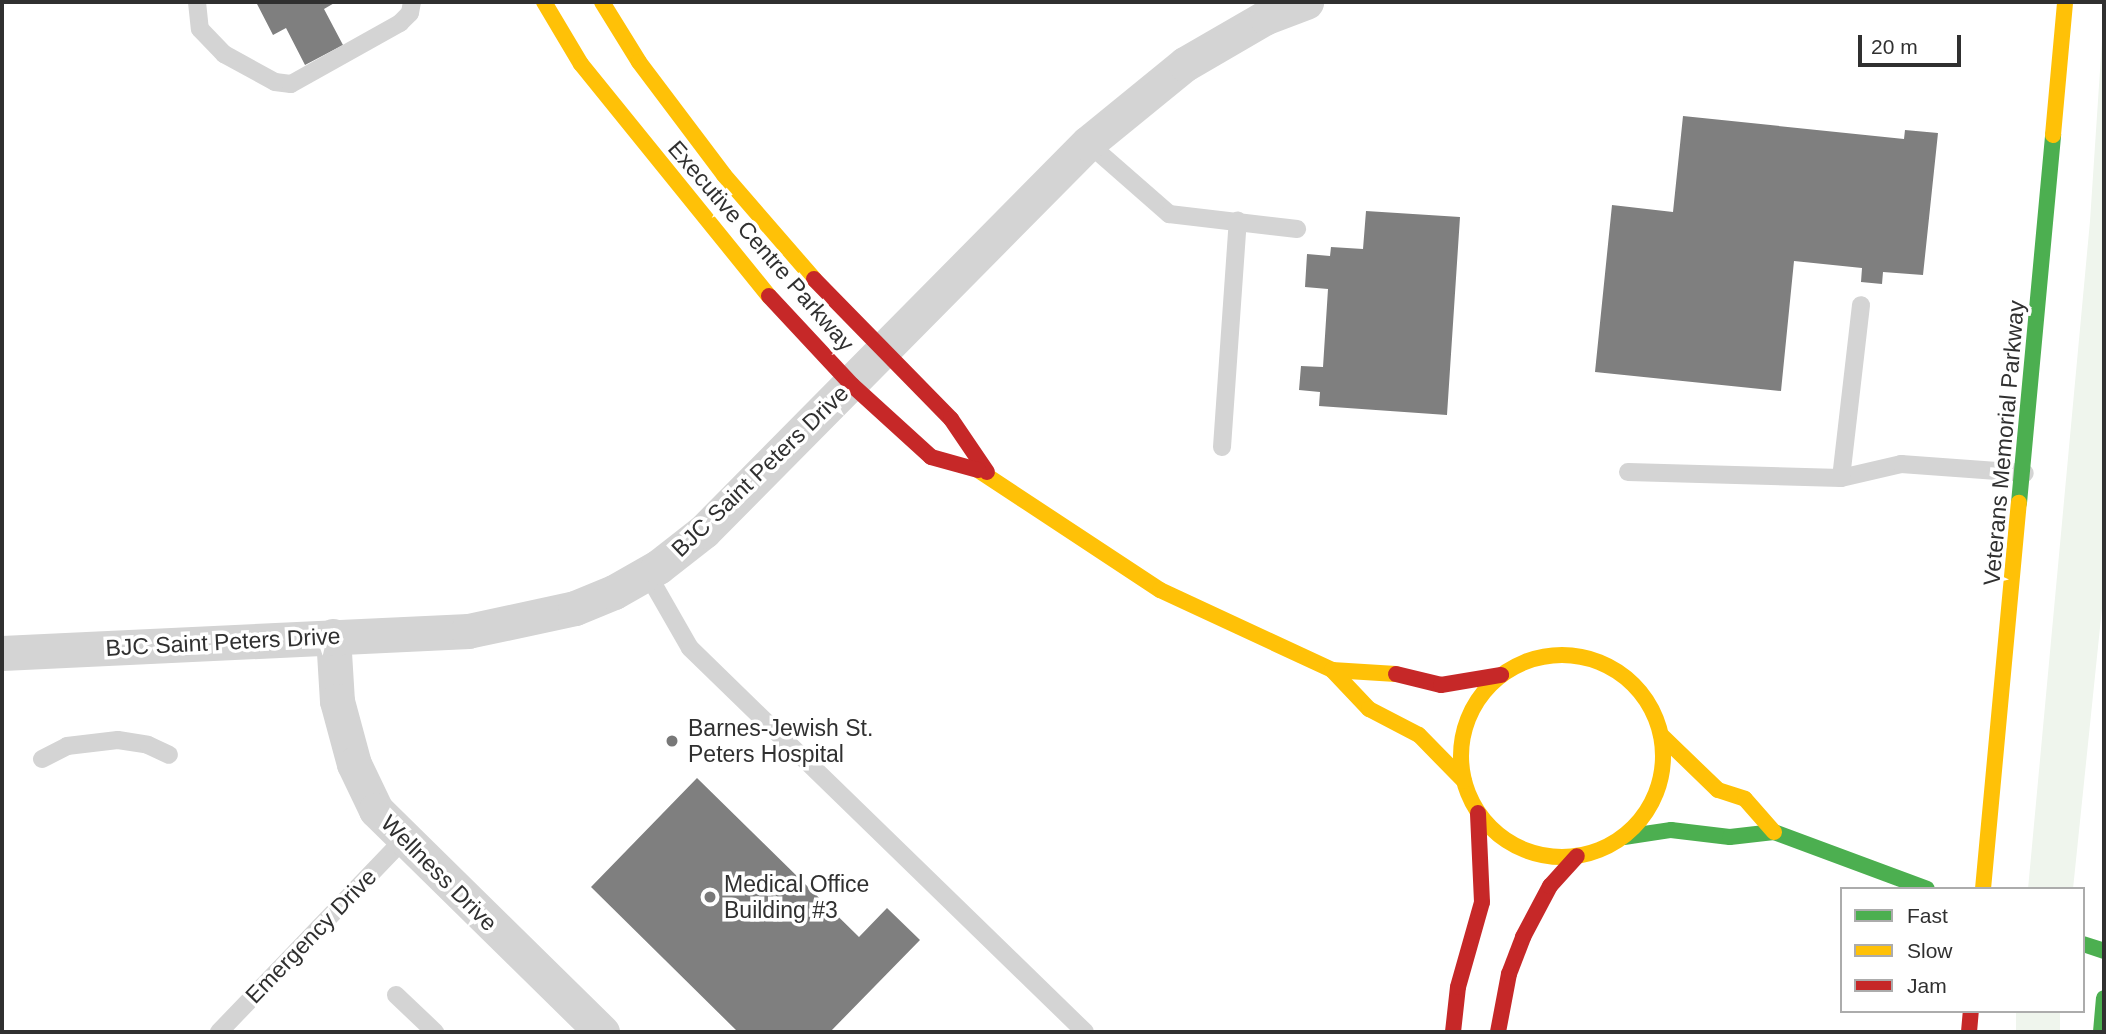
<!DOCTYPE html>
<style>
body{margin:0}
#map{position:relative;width:2106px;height:1034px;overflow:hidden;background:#fff;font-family:Arial,sans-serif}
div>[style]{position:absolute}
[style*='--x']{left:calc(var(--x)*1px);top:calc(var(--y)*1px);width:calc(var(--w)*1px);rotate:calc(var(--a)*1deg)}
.green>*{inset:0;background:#eff5ed;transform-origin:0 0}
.building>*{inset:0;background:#7f7f7f}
.lane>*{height:18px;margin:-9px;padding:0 9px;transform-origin:9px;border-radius:9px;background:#d4d4d4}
.street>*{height:35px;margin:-17.5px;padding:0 17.5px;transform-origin:17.5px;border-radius:17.5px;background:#d4d4d4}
.fast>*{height:16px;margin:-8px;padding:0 8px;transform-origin:8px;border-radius:8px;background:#4caf50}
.slow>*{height:16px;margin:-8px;padding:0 8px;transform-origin:8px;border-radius:8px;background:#ffc107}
.slow>.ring{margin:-8px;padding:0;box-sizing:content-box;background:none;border:16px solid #ffc107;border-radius:50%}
.jam>*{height:16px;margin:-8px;padding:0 8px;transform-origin:8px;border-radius:8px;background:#c62828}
.dots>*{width:19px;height:19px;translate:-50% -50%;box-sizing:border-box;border:4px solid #fff;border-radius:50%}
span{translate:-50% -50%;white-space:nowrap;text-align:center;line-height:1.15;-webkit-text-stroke:7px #fff;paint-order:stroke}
.street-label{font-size:23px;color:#303030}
.poi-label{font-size:23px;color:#303030}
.left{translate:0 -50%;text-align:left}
.frame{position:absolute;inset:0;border:4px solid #303030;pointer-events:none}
.legend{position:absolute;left:1840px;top:887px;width:245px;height:126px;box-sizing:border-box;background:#fff;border:2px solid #acacac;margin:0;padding:9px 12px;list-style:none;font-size:21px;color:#303030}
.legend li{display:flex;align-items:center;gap:14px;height:35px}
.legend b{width:35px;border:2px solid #acacac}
.scale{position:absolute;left:1858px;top:35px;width:103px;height:32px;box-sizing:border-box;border:4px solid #303030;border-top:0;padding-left:9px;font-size:21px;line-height:24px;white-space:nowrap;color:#303030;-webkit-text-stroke:5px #fff;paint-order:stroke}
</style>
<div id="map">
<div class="green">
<i style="clip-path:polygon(2104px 10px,2104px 589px,2073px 889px,2028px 889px,2090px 221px)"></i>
<i style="left:2016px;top:1011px;width:44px;height:21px"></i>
</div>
<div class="building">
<i style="clip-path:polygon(256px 2px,336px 2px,324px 9px,343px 45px,305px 65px,286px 28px,273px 35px)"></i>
<i style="clip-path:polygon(1683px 116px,1904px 139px,1905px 130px,1938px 133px,1923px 275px,1883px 272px,1882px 284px,1861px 282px,1862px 268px,1794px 261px,1781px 391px,1595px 372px,1612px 205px,1673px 212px)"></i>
<i style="clip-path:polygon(1366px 211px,1460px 217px,1447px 415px,1319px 406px,1320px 392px,1299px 390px,1301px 366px,1323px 367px,1328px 289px,1305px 287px,1307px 254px,1330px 256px,1331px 247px,1363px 249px)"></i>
<i style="clip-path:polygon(697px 778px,859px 937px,887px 908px,920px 940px,830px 1032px,738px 1032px,591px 887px)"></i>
</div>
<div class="lane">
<i style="--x:197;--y:2;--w:27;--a:84"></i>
<i style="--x:200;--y:29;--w:35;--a:46"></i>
<i style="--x:224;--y:54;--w:58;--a:28.8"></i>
<i style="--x:275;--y:82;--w:16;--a:7"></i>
<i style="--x:291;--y:84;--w:125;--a:-29.2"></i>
<i style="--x:400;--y:23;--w:14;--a:-45"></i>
<i style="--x:410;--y:13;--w:11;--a:-80"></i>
<i style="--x:1088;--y:143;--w:108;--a:41.2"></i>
<i style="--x:1169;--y:214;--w:129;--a:6.7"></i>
<i style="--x:1222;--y:447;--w:227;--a:-86"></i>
<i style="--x:1628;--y:472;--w:213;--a:1.6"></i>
<i style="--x:1841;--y:478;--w:62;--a:-13.1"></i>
<i style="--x:1901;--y:464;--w:124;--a:4.2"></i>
<i style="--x:1841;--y:478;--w:174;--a:-83.4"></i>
<i style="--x:647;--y:573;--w:86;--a:60.2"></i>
<i style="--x:690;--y:648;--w:551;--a:44.19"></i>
<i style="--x:42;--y:759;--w:28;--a:-27"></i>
<i style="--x:67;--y:746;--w:51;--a:-6.7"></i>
<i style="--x:118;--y:740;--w:30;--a:9"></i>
<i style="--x:148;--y:745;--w:23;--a:25"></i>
<i style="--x:396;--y:995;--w:54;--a:43.5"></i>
<i style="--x:219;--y:1032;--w:266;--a:-46.2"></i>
</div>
<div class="street">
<i style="--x:333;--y:636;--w:65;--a:86.5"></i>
<i style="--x:337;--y:701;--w:65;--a:74.9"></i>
<i style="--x:354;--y:764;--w:51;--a:64.4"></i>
<i style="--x:376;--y:810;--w:317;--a:44.5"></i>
<i style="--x:2;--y:653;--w:467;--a:-2.7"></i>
<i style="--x:468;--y:631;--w:109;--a:-12.1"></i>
<i style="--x:575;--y:608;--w:42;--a:-22.3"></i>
<i style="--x:614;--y:592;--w:51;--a:-29.6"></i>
<i style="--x:658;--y:567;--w:58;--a:-38"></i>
<i style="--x:704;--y:531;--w:546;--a:-45.3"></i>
<i style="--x:1088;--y:143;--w:125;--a:-39.2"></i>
<i style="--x:1185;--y:64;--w:94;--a:-30.1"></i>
<i style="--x:1266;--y:17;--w:43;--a:-20.6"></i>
</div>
<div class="fast">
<i style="--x:2019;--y:503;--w:370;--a:-84.7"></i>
<i style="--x:1624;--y:837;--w:48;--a:-8.5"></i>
<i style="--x:1671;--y:830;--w:59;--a:6.8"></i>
<i style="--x:1730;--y:837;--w:44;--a:-6.5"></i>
<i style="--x:1774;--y:832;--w:163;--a:20.4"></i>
<i style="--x:2083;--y:944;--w:22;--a:18"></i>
<i style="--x:2101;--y:1032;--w:34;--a:-85"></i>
</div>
<div class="slow">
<i style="--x:544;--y:2;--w:72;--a:59.2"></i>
<i style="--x:581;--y:64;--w:299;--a:51"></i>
<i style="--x:602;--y:2;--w:70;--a:58.3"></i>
<i style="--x:639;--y:62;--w:141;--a:53"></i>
<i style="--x:724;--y:175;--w:138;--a:49.1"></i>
<i style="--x:2053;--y:135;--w:134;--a:-84.8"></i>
<i style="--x:978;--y:470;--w:218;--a:33.4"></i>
<i style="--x:1160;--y:590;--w:190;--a:24.9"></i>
<i style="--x:1332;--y:670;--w:64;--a:3.6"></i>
<i class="ring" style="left:1461px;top:655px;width:186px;height:186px"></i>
<i style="--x:1332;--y:670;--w:54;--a:46.5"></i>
<i style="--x:1369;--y:709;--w:56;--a:27.5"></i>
<i style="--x:1419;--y:735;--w:64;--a:45.6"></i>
<i style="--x:1661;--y:735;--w:79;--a:44"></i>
<i style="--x:1718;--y:790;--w:28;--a:18"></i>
<i style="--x:1745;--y:799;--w:44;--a:48.7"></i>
<i style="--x:1983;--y:889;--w:388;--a:-84.7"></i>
</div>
<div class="jam">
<i style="--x:814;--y:279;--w:196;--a:45.6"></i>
<i style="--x:951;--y:419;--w:64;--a:55.8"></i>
<i style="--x:769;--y:296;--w:122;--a:47"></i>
<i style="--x:852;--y:385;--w:107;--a:42.3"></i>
<i style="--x:931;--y:457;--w:49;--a:15.5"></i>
<i style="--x:1396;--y:674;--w:46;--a:13.7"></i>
<i style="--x:1441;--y:685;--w:61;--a:-9.5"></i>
<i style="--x:1453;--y:1032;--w:45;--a:-83.7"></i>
<i style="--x:1458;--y:987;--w:88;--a:-74.2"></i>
<i style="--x:1482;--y:902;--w:89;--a:-92.6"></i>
<i style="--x:1498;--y:1032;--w:59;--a:-79.3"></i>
<i style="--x:1509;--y:974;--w:40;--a:-69"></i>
<i style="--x:1523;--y:937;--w:58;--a:-62.1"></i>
<i style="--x:1550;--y:886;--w:40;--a:-48"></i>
<i style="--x:1969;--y:1032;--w:21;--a:-85"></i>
</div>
<div class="dots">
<i style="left:672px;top:741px;background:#787878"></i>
<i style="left:710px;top:897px;background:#787878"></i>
</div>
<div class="street-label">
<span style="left:761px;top:246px;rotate:49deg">Executive Centre Parkway</span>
<span style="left:2004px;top:443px;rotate:-85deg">Veterans Memorial Parkway</span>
<span style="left:760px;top:471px;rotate:-44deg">BJC Saint Peters Drive</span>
<span style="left:223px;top:642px;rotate:-3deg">BJC Saint Peters Drive</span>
<span style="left:439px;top:873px;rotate:45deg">Wellness Drive</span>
<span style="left:311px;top:936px;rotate:-46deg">Emergency Drive</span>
</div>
<div class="poi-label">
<span class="left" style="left:688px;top:741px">Barnes-Jewish St.<br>Peters Hospital</span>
<span class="left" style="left:724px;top:897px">Medical Office<br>Building #3</span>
</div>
<div class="frame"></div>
<ul class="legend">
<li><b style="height:9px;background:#4caf50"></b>Fast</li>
<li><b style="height:9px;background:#ffc107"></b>Slow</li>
<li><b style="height:9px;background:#c62828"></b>Jam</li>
</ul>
<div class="scale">20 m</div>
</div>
